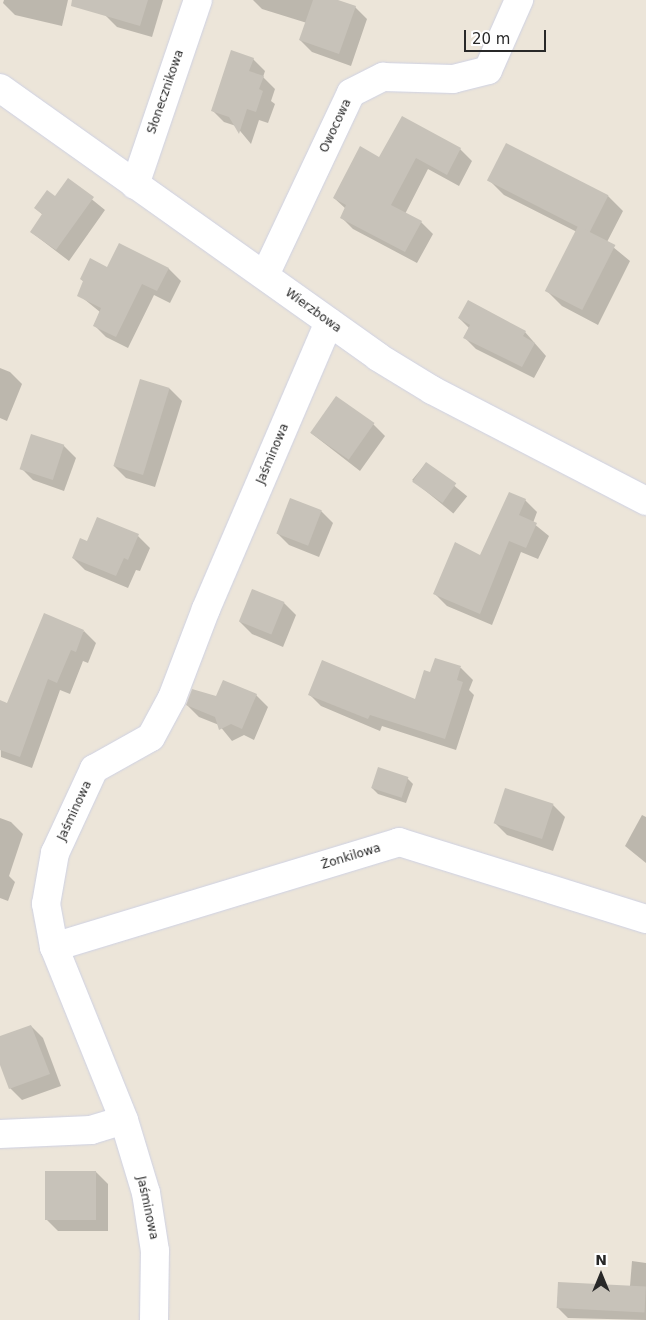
<!DOCTYPE html>
<meta charset="utf-8">
<style>
body{margin:0}
#map{position:relative;width:646px;height:1320px;overflow:hidden;background:#ece5d9;font-family:"DejaVu Sans",sans-serif}
div>[style]{position:absolute}
[style*='--x']{left:calc(var(--x)*1px);top:calc(var(--y)*1px);width:calc(var(--w)*1px);rotate:calc(var(--a)*1deg)}
.shadow>*{inset:0;background:#0003;transform-origin:0 0}
.building>*{inset:0;background:#c7c2b9;transform-origin:0 0}
.roads{filter:drop-shadow(0 0 1px #ced1e3) drop-shadow(0 0 1px #ced1e3)}
.street>*{height:28px;margin:-14px;padding:0 14px;transform-origin:14px;border-radius:14px;background:#fff}
span{translate:-50% -50%;white-space:nowrap;text-align:center;line-height:1.15;-webkit-text-stroke:5px #fff;paint-order:stroke}
.street-label{font-size:12px;color:#282828}
.north{position:absolute;left:576px;top:1250px;width:50px;height:50px;-webkit-text-stroke:4px #fff;paint-order:stroke;rotate:0deg;font-size:14px;font-weight:700;line-height:20px;text-align:center;color:#282828}
.north::after{content:'';display:block;margin:auto;width:18px;height:22px;background:#282828;clip-path:polygon(50% 0,100% 100%,50% 72%,0 100%)}
.scale{position:absolute;left:464px;top:30px;width:82px;height:22px;box-sizing:border-box;border:2px solid #282828;border-top:0;padding-left:6px;font-size:15px;line-height:18px;white-space:nowrap;color:#282828;-webkit-text-stroke:4px #fff;paint-order:stroke}
</style>
<div id="map">
<div class="shadow">
<i style="clip-path:polygon(4px 0,68px 0,62px 26px,15px 15px,3px 3px)"></i>
<i style="clip-path:polygon(110px 0,163px 0,152px 37px,117px 27px,105px 15px)"></i>
<i style="clip-path:polygon(253px 0,334px 0,355px 7px,367px 19px,351px 66px,312px 52px,300px 40px,307px 23px,262px 9px)"></i>
<i style="clip-path:polygon(253px 59px,265px 71px,263px 77px,275px 89px,271px 101px,275px 104px,268px 123px,259px 120px,251px 144px,236px 126px,224px 122px,212px 110px)"></i>
<i style="clip-path:polygon(460px 149px,472px 161px,459px 186px,428px 169px,405px 214px,421px 222px,433px 234px,417px 263px,353px 229px,341px 217px,346px 209px,334px 198px,380px 158px)"></i>
<i style="clip-path:polygon(68px 180px,105px 210px,69px 261px,31px 232px,43px 215px,35px 208px,56px 198px)"></i>
<i style="clip-path:polygon(489px 180px,608px 196px,623px 211px,607px 242px,630px 261px,598px 325px,562px 306px,547px 291px,577px 232px,504px 195px)"></i>
<i style="clip-path:polygon(120px 245px,169px 269px,181px 281px,170px 303px,154px 295px,128px 348px,106px 337px,94px 325px,100px 312px,79px 295px,84px 282px,81px 279px,108px 268px)"></i>
<i style="clip-path:polygon(459px 318px,525px 332px,546px 356px,534px 378px,476px 349px,464px 337px,469px 328px)"></i>
<i style="clip-path:polygon(0 368px,10px 372px,22px 384px,7px 421px,0 418px)"></i>
<i style="clip-path:polygon(141px 380px,170px 389px,182px 401px,155px 487px,126px 478px,114px 466px)"></i>
<i style="clip-path:polygon(373px 424px,385px 436px,360px 471px,311px 433px)"></i>
<i style="clip-path:polygon(32px 436px,64px 446px,76px 458px,64px 491px,33px 480px,21px 468px)"></i>
<i style="left:426px;top:463px;width:53px;height:22px;rotate:39deg"></i>
<i style="clip-path:polygon(525px 500px,537px 512px,533px 523px,549px 536px,538px 559px,521px 552px,492px 625px,447px 606px,435px 594px,481px 557px)"></i>
<i style="clip-path:polygon(321px 511px,333px 523px,319px 557px,289px 545px,277px 533px)"></i>
<i style="clip-path:polygon(138px 536px,150px 548px,140px 571px,136px 570px,128px 588px,85px 570px,73px 558px,88px 543px)"></i>
<i style="clip-path:polygon(253px 591px,284px 603px,296px 615px,283px 647px,252px 634px,240px 622px)"></i>
<i style="clip-path:polygon(84px 631px,96px 643px,88px 663px,83px 661px,70px 694px,60px 690px,32px 768px,1px 757px,0 713px)"></i>
<i style="clip-path:polygon(461px 668px,473px 680px,469px 690px,474px 695px,456px 750px,382px 726px,380px 731px,321px 706px,309px 694px,416px 701px,431px 674px)"></i>
<i style="clip-path:polygon(256px 695px,268px 707px,254px 740px,244px 735px,232px 741px,219px 725px,199px 717px,187px 705px,217px 697px)"></i>
<i style="clip-path:polygon(407px 778px,413px 784px,406px 803px,378px 794px,372px 788px)"></i>
<i style="clip-path:polygon(506px 790px,553px 805px,565px 817px,553px 851px,507px 835px,495px 823px)"></i>
<i style="clip-path:polygon(642px 815px,646px 817px,646px 863px,625px 846px)"></i>
<i style="clip-path:polygon(0 818px,11px 822px,23px 834px,9px 876px,15px 882px,8px 901px,0 898px)"></i>
<i style="clip-path:polygon(31px 1026px,43px 1038px,61px 1086px,22px 1100px,10px 1088px,0 1061px,0 1038px)"></i>
<i style="clip-path:polygon(96px 1172px,108px 1184px,108px 1231px,58px 1231px,46px 1219px)"></i>
<i style="clip-path:polygon(632px 1261px,646px 1263px,646px 1320px,568px 1318px,558px 1308px,630px 1286px)"></i>
</div>
<div class="building">
<i style="clip-path:polygon(72px 0,148px 0,140px 26px,71px 6px)"></i>
<i style="clip-path:polygon(313px 0,338px 0,356px 6px,339px 54px,299px 40px)"></i>
<i style="clip-path:polygon(231px 50px,254px 58px,249px 71px,264px 76px,259px 89px,263px 91px,256px 112px,247px 109px,239px 134px,229px 117px,211px 111px)"></i>
<i style="clip-path:polygon(402px 116px,461px 148px,447px 175px,416px 158px,391px 205px,422px 221px,405px 252px,340px 218px,346px 205px,333px 198px,360px 146px,379px 157px)"></i>
<i style="left:506px;top:143px;width:115px;height:42px;rotate:27deg"></i>
<i style="clip-path:polygon(68px 178px,94px 197px,56px 250px,30px 232px,42px 214px,34px 208px,47px 190px,55px 196px)"></i>
<i style="left:578px;top:226px;width:42px;height:73px;rotate:27deg"></i>
<i style="clip-path:polygon(119px 243px,169px 268px,157px 291px,142px 284px,116px 337px,93px 326px,101px 308px,77px 296px,83px 281px,80px 279px,90px 258px,107px 267px)"></i>
<i style="clip-path:polygon(468px 300px,526px 331px,523px 336px,535px 343px,522px 367px,463px 338px,470px 325px,458px 318px)"></i>
<i style="left:140px;top:379px;width:31px;height:91px;rotate:17deg"></i>
<i style="left:336px;top:396px;width:47px;height:45px;rotate:35deg"></i>
<i style="left:31px;top:434px;width:35px;height:37px;rotate:18deg"></i>
<i style="left:426px;top:462px;width:37px;height:24px;rotate:35deg"></i>
<i style="clip-path:polygon(509px 492px,526px 499px,519px 515px,537px 523px,526px 548px,509px 541px,480px 614px,433px 594px,455px 542px,480px 555px)"></i>
<i style="left:290px;top:498px;width:34px;height:38px;rotate:21deg"></i>
<i style="clip-path:polygon(97px 517px,139px 534px,128px 560px,124px 558px,116px 576px,72px 558px,80px 538px,87px 541px)"></i>
<i style="left:252px;top:589px;width:35px;height:35px;rotate:22deg"></i>
<i style="clip-path:polygon(44px 613px,84px 630px,76px 652px,71px 650px,57px 683px,48px 679px,20px 757px,0 750px,0 700px,7px 703px)"></i>
<i style="clip-path:polygon(435px 658px,461px 666px,457px 680px,463px 682px,445px 739px,370px 715px,368px 719px,308px 695px,322px 660px,415px 699px,424px 670px,430px 672px)"></i>
<i style="clip-path:polygon(223px 680px,257px 694px,242px 729px,231px 724px,219px 730px,215px 717px,186px 705px,192px 689px,216px 696px)"></i>
<i style="left:378px;top:767px;width:32px;height:22px;rotate:18deg"></i>
<i style="left:505px;top:788px;width:51px;height:37px;rotate:18deg"></i>
<i style="clip-path:polygon(31px 1025px,50px 1074px,9px 1089px,0 1065px,0 1036px)"></i>
<i style="left:45px;top:1171px;width:51px;height:49px"></i>
<i style="left:558px;top:1282px;width:88px;height:26px;rotate:3deg"></i>
</div>
<div class="roads">
<div class="street">
<i style="--x:0;--y:88;--w:464;--a:35.4"></i>
<i style="--x:378;--y:357;--w:63;--a:31.4"></i>
<i style="--x:432;--y:390;--w:241;--a:27.4"></i>
<i style="--x:135;--y:185;--w:195;--a:-71.2"></i>
<i style="--x:265;--y:275;--w:201;--a:-64.7"></i>
<i style="--x:351;--y:93;--w:36;--a:-27"></i>
<i style="--x:383;--y:77;--w:70;--a:1.6"></i>
<i style="--x:453;--y:79;--w:36;--a:-14"></i>
<i style="--x:488;--y:70;--w:77;--a:-66.1"></i>
<i style="--x:54;--y:947;--w:361;--a:-16.9"></i>
<i style="--x:399;--y:842;--w:259;--a:17.3"></i>
<i style="--x:0;--y:1134;--w:91;--a:-2.5"></i>
<i style="--x:91;--y:1130;--w:34;--a:-17"></i>
<i style="--x:154;--y:1320;--w:69;--a:-89.2"></i>
<i style="--x:155;--y:1251;--w:59;--a:-98.8"></i>
<i style="--x:146;--y:1193;--w:76;--a:-106.8"></i>
<i style="--x:124;--y:1120;--w:187;--a:-112"></i>
<i style="--x:54;--y:947;--w:44;--a:-100.5"></i>
<i style="--x:46;--y:904;--w:52;--a:-80"></i>
<i style="--x:55;--y:853;--w:93;--a:-65.1"></i>
<i style="--x:94;--y:769;--w:65;--a:-29.3"></i>
<i style="--x:151;--y:737;--w:44;--a:-61.7"></i>
<i style="--x:172;--y:698;--w:95;--a:-69.1"></i>
<i style="--x:206;--y:609;--w:312;--a:-66.8"></i>
</div>
</div>
<div class="street-label">
<span style="left:166px;top:92px;rotate:-71deg">Słonecznikowa</span>
<span style="left:336px;top:126px;rotate:-65deg">Owocowa</span>
<span style="left:313px;top:311px;rotate:36deg">Wierzbowa</span>
<span style="left:273px;top:454px;rotate:-67deg">Jaśminowa</span>
<span style="left:75px;top:811px;rotate:-65deg">Jaśminowa</span>
<span style="left:351px;top:857px;rotate:-17deg">Żonkilowa</span>
<span style="left:147px;top:1208px;rotate:78deg">Jaśminowa</span>
</div>
<div class="north">N</div>
<div class="scale">20 m</div>
</div>
